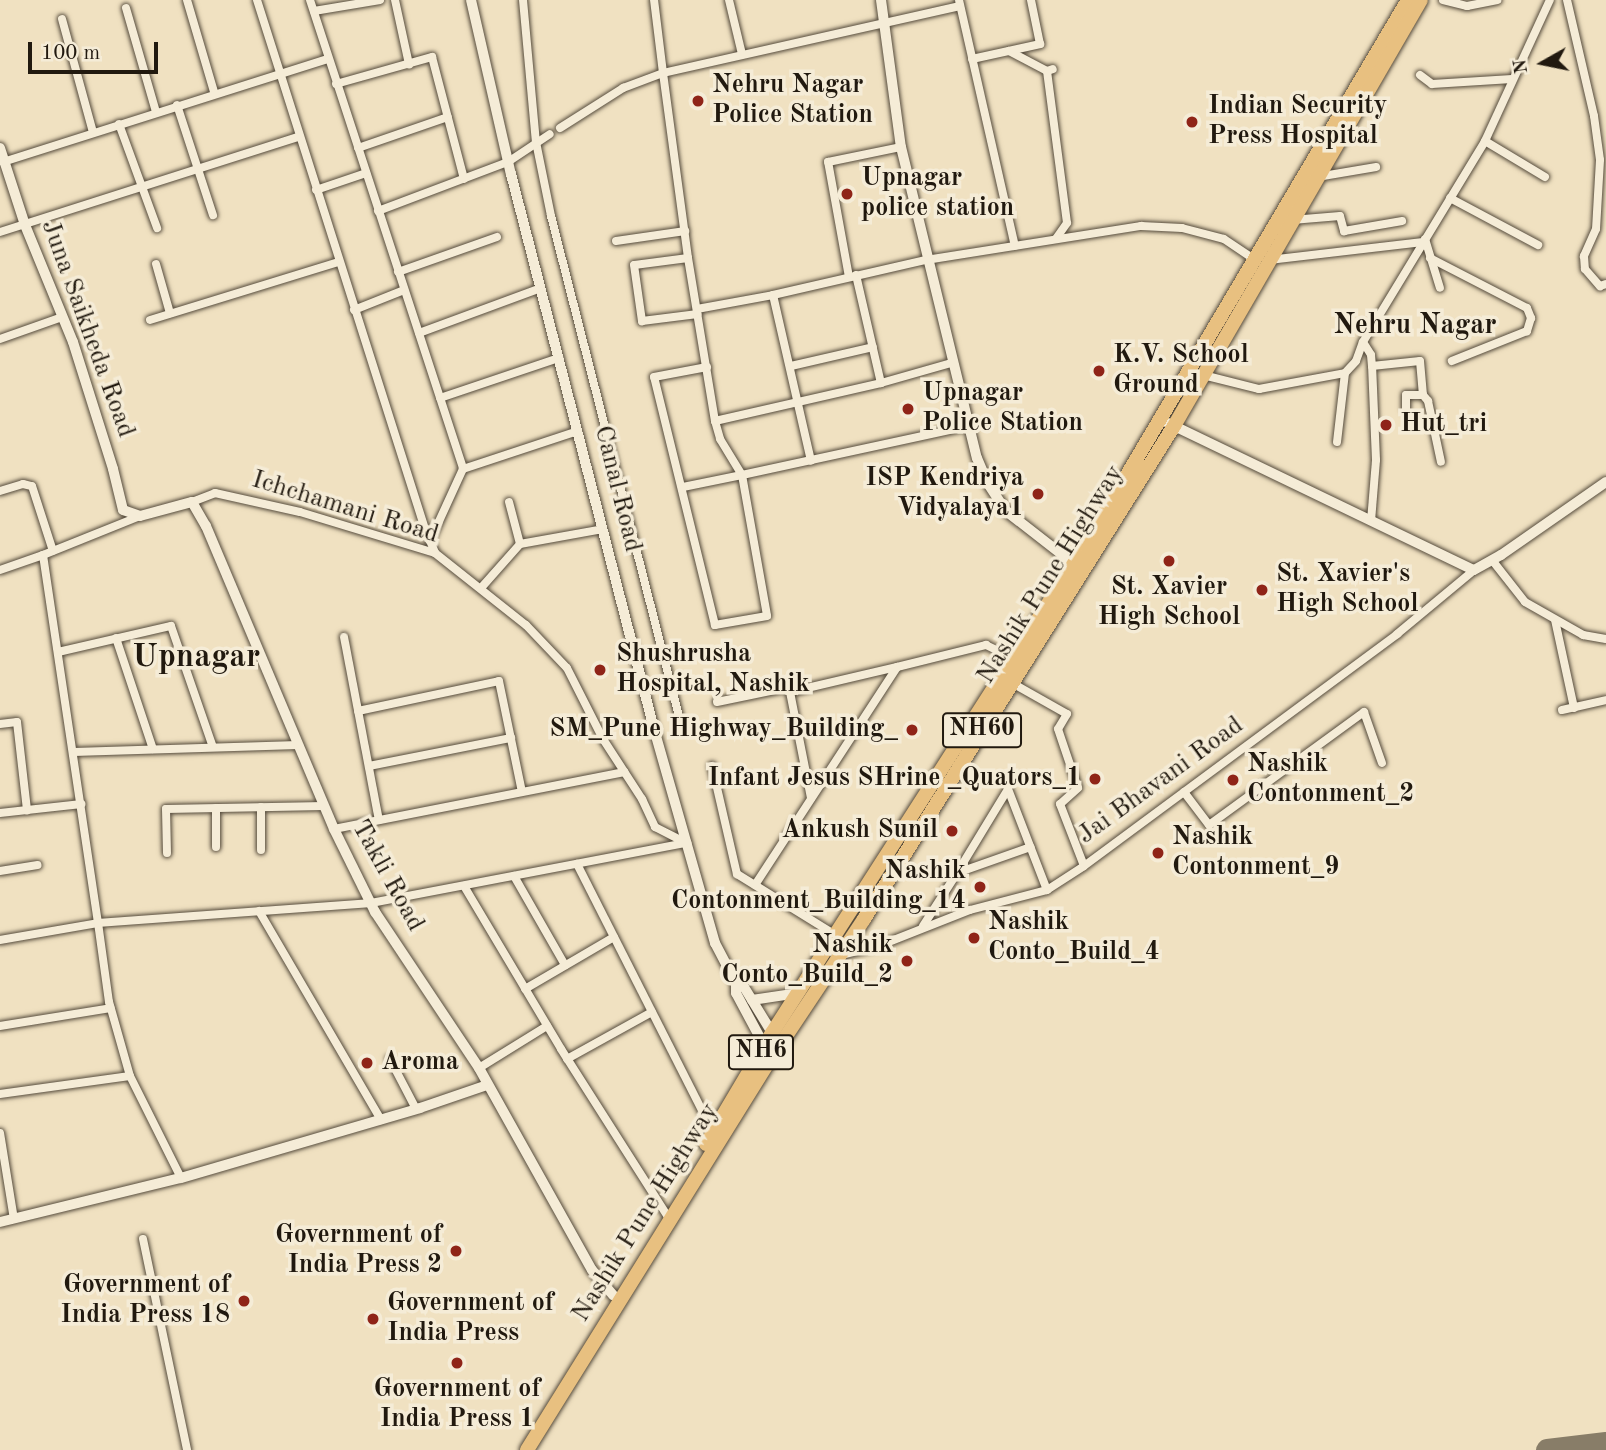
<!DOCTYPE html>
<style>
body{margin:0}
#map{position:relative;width:1606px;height:1450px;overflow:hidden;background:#f0e1c1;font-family:"Old Standard TT",serif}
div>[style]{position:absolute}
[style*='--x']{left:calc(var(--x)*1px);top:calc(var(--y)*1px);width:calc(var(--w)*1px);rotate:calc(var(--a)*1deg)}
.taxiway>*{height:23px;margin:-11.5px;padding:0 11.5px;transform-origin:11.5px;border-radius:11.5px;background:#887d68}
.roads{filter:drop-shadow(0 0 2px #554b3c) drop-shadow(0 0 2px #554b3c)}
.street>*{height:8px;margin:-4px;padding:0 4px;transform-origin:4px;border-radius:4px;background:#f5ecd7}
.secondary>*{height:10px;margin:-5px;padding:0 5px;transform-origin:5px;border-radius:5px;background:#f5ecd7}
.highway>*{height:14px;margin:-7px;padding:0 7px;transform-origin:7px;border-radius:7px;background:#e8c080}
.dots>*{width:19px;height:19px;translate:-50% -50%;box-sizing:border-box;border:4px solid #f5ecd7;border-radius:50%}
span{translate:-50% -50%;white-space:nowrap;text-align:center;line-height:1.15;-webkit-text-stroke:7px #f5ecd7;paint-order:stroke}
.shield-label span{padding:2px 5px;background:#f5ecd7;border:2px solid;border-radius:5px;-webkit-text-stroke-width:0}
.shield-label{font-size:24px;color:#21190f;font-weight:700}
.poi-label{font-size:26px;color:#21190f;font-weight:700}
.left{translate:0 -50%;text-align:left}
.right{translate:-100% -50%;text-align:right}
.street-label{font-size:26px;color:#21190f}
.neighbourhood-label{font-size:28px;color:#21190f;font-weight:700}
.district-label{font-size:33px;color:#21190f;font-weight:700}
.north{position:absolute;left:1508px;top:28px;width:70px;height:70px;-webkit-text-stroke:5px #f5ecd7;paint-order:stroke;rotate:261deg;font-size:19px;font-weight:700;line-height:28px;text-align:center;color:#21190f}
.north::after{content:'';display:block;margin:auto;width:24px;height:32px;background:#21190f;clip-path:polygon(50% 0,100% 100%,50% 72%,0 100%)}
.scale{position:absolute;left:28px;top:42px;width:130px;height:32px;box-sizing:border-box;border:4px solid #21190f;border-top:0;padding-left:9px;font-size:21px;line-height:24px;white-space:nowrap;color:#21190f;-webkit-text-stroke:5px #f5ecd7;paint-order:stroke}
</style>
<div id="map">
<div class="taxiway">
<i style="--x:1547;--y:1450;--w:59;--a:-6.8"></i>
</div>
<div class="roads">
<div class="street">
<i style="--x:187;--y:0;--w:96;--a:73.6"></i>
<i style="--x:257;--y:0;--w:555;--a:72.38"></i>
<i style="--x:425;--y:529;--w:26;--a:67"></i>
<i style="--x:310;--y:0;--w:493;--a:71.9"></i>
<i style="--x:463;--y:469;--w:121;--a:-18.3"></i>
<i style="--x:395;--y:0;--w:66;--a:77.7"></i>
<i style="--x:523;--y:0;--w:143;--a:84.8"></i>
<i style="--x:536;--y:142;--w:76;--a:78.5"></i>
<i style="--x:551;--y:216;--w:524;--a:75.65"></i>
<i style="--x:729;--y:0;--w:56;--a:76.5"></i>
<i style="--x:959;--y:0;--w:252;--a:77.2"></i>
<i style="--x:1443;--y:0;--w:25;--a:14"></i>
<i style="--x:1467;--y:6;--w:31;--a:-11"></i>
<i style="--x:1567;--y:0;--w:119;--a:76.9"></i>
<i style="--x:1594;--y:116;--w:44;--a:82.2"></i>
<i style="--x:1600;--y:160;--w:69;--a:93.3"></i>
<i style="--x:1596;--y:229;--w:30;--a:114"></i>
<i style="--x:1584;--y:256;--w:13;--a:86"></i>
<i style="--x:1585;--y:269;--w:23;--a:49"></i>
<i style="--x:1600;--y:286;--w:6;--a:-18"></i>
<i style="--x:960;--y:6;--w:304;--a:167.3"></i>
<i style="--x:663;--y:73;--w:187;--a:82.3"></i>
<i style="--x:688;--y:258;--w:165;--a:80.6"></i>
<i style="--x:715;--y:421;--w:19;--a:74"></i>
<i style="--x:720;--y:439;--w:42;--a:58.6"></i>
<i style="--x:742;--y:475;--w:231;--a:-12.2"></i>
<i style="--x:126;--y:8;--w:108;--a:73.9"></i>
<i style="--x:314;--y:11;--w:67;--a:-9.5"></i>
<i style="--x:62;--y:19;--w:117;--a:74.7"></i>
<i style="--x:1009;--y:51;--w:43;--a:27.8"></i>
<i style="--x:1047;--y:71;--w:6;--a:-18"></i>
<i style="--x:972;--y:59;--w:70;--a:-12.4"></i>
<i style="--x:1040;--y:44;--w:45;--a:-101.6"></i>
<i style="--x:1047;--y:71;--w:153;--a:82.5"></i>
<i style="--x:1067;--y:223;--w:19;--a:125"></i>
<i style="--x:1420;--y:75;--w:15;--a:37"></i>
<i style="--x:1432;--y:84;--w:80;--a:-3.6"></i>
<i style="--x:336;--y:84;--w:100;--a:-15.7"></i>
<i style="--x:432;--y:57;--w:126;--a:75.3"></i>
<i style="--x:177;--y:105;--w:116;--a:71.9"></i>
<i style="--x:119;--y:124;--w:111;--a:69.9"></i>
<i style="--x:560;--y:128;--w:75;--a:-32.4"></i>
<i style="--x:623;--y:88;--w:43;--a:-20.6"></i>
<i style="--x:663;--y:73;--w:74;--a:-97"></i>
<i style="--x:1485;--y:141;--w:70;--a:31"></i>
<i style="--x:358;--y:148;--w:95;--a:-19"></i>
<i style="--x:3;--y:162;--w:341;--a:-17.6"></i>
<i style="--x:1317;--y:177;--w:60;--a:-9.6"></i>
<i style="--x:316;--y:190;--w:53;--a:-18.8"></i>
<i style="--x:1450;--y:198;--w:100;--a:28.1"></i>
<i style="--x:378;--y:211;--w:139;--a:-20.7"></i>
<i style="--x:508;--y:162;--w:50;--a:-33.7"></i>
<i style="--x:1292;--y:220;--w:48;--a:-4.8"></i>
<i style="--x:1340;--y:216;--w:16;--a:75"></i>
<i style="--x:1344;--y:231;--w:59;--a:-9.8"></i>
<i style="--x:0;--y:232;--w:313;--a:-17.7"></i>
<i style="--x:1425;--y:239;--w:51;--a:73"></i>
<i style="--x:616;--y:241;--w:70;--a:-8.2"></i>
<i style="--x:688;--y:258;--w:54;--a:172.6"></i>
<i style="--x:634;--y:265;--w:57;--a:81.9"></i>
<i style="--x:642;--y:321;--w:56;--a:-7.1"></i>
<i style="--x:1430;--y:258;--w:109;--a:27.3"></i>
<i style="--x:1527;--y:308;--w:11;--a:68"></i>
<i style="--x:1531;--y:318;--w:14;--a:107"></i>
<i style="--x:1527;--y:331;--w:81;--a:158.2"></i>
<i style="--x:1269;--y:260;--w:155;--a:-6.7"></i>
<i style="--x:156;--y:264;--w:51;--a:74.1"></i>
<i style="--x:398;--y:272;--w:105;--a:-19.5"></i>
<i style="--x:856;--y:275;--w:111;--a:77"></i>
<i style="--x:849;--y:277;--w:117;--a:-100.3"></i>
<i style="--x:828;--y:162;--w:75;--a:-11.6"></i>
<i style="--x:773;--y:295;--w:170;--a:77.1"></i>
<i style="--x:697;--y:309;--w:77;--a:-10.4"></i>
<i style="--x:773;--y:295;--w:157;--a:-12.9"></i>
<i style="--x:926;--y:260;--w:218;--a:-9"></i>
<i style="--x:1141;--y:226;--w:41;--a:2.8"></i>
<i style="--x:1182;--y:228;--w:43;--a:14.7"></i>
<i style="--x:1224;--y:239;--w:37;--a:34"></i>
<i style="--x:354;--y:310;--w:54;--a:-21.8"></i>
<i style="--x:150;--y:320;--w:198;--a:-17.1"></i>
<i style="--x:419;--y:333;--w:130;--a:-20.2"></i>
<i style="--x:0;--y:339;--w:66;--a:-19.5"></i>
<i style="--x:1363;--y:342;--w:15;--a:58"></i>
<i style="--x:1371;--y:355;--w:11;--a:85"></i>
<i style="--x:791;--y:366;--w:84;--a:-13"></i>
<i style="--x:1203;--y:375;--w:58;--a:14"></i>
<i style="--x:1259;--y:389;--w:87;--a:-10.5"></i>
<i style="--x:1345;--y:373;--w:16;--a:-47"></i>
<i style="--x:1356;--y:361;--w:20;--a:-70"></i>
<i style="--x:1363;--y:342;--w:235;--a:-58.7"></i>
<i style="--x:1485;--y:141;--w:155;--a:-65.3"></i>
<i style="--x:440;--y:398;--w:126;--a:-18.6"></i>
<i style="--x:1406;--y:409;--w:14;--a:-90"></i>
<i style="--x:1406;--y:395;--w:17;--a:0"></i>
<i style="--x:715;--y:421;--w:170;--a:-12.9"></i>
<i style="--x:881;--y:383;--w:73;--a:-15.9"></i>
<i style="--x:1337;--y:442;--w:69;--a:-83.4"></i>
<i style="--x:683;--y:487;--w:60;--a:-11.5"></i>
<i style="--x:742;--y:475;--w:143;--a:79.9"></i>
<i style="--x:767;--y:616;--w:53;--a:170.2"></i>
<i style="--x:715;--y:625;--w:255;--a:-103.8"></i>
<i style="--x:654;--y:377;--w:54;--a:-10.7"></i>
<i style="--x:0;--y:491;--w:24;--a:-17"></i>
<i style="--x:23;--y:484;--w:9;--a:13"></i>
<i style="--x:32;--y:486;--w:68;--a:72.1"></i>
<i style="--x:192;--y:502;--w:25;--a:-21"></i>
<i style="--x:215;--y:493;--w:87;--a:12.6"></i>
<i style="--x:300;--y:512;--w:141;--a:16.9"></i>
<i style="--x:435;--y:553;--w:116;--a:38.4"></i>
<i style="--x:526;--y:625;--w:59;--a:46.4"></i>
<i style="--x:567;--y:668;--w:80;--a:63.1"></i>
<i style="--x:603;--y:739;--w:72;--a:57"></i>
<i style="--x:642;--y:799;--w:31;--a:65"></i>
<i style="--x:655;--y:827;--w:36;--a:27"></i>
<i style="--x:509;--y:502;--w:43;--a:75.3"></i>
<i style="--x:1371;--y:521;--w:61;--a:-85.3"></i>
<i style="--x:1376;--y:460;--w:94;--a:-92.4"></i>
<i style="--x:1372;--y:366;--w:48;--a:-5.9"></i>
<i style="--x:1420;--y:361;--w:34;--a:85"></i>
<i style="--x:1423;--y:395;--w:8;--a:50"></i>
<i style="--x:1428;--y:401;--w:62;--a:78"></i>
<i style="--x:430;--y:541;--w:79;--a:-65.4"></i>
<i style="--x:1492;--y:560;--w:53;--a:51.8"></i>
<i style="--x:1525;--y:602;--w:67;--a:29.6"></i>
<i style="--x:1583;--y:635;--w:23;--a:10"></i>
<i style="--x:0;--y:570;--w:46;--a:-19.2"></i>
<i style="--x:481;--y:588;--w:59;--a:-48.4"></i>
<i style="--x:520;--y:544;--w:84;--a:-10.2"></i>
<i style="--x:1555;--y:620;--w:90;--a:77.8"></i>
<i style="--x:344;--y:637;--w:186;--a:79.2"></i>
<i style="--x:116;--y:638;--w:117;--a:71.6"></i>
<i style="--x:58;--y:652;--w:116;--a:-13"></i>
<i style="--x:171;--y:626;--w:128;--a:70.9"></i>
<i style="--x:1012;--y:683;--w:63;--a:29.4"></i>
<i style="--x:1067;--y:714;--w:17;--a:121"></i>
<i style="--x:1058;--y:729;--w:62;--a:71.3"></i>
<i style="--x:1078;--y:788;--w:24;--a:138"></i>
<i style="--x:1060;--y:804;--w:66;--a:68.8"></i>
<i style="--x:717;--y:702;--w:69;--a:-11.6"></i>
<i style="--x:785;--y:688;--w:6;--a:39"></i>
<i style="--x:1562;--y:710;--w:45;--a:-12.8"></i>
<i style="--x:358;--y:711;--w:144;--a:-12"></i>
<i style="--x:499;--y:681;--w:113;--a:78.3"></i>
<i style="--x:0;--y:724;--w:17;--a:-7"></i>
<i style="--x:17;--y:722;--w:89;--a:83.5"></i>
<i style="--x:74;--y:752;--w:224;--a:-1.8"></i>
<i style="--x:369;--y:766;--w:145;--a:-11.2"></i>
<i style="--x:712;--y:766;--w:111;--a:77"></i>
<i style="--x:737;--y:874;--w:118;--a:31.8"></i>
<i style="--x:1184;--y:792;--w:41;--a:52.9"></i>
<i style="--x:1209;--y:825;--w:192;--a:-36.1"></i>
<i style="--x:1364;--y:712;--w:54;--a:70.6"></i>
<i style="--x:811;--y:798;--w:108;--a:-101.2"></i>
<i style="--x:790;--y:692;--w:110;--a:-13.2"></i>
<i style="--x:261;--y:807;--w:43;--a:90"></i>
<i style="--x:216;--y:808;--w:39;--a:90"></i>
<i style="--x:0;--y:813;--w:82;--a:-6.3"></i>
<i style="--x:334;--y:829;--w:296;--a:-11.1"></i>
<i style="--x:167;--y:853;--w:44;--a:-91.3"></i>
<i style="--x:166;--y:809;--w:158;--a:-1.1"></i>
<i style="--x:577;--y:864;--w:301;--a:63.1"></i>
<i style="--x:0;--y:871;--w:38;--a:-9"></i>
<i style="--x:957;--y:873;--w:98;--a:-58.7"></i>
<i style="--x:1008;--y:789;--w:108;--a:68.9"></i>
<i style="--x:514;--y:876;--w:103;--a:60.2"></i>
<i style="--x:755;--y:885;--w:260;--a:-56.9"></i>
<i style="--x:897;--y:667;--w:92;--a:-13.9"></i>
<i style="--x:986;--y:645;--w:30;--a:26"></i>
<i style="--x:464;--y:886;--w:190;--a:59.2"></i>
<i style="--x:561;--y:1049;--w:203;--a:57.5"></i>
<i style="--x:259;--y:911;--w:242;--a:59.7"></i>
<i style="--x:923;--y:926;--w:63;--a:-57.3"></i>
<i style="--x:957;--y:873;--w:78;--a:-19.4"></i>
<i style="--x:0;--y:940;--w:99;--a:-9.8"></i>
<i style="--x:98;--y:923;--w:372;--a:-98.5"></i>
<i style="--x:43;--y:555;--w:105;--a:-21.9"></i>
<i style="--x:842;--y:955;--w:40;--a:-14.4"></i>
<i style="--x:881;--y:945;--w:96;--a:-21.5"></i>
<i style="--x:970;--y:910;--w:80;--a:-14.6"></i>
<i style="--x:1047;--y:890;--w:44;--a:-33"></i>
<i style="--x:1084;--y:866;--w:390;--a:-36.5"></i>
<i style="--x:1397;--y:634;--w:100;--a:-39.7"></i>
<i style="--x:525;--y:989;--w:103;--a:-30.3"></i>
<i style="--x:0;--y:1026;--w:112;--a:-9.2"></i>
<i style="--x:390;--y:1059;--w:56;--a:62.5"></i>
<i style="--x:567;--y:1059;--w:97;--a:-28.9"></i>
<i style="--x:479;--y:1068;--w:80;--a:-31.7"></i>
<i style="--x:130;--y:1076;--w:77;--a:-105.8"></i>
<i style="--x:109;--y:1002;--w:80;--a:-97.9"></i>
<i style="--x:98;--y:923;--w:274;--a:-4.2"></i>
<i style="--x:371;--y:903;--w:322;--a:-10.8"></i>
<i style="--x:0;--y:1094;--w:131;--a:-7.9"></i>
<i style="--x:130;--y:1076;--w:114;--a:63.4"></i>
<i style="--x:0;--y:1133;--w:87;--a:80.8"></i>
<i style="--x:143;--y:1239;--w:216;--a:78.2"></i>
</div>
<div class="secondary">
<i style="--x:471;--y:0;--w:179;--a:77.1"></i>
<i style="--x:511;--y:174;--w:573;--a:75.55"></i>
<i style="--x:654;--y:729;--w:223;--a:74.1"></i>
<i style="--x:715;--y:943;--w:45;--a:62.3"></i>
<i style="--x:736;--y:983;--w:10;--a:90"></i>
<i style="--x:736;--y:993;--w:64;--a:61.8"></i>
<i style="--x:881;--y:0;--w:148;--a:82.3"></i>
<i style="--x:901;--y:147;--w:320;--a:76.3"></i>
<i style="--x:977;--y:458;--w:26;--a:67"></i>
<i style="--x:987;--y:482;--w:35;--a:57"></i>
<i style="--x:1006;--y:511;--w:86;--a:37.9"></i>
<i style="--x:0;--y:148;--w:81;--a:72"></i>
<i style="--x:25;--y:225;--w:126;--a:67.7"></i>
<i style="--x:73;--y:342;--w:133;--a:72.5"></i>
<i style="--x:113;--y:469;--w:42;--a:76.3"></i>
<i style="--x:123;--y:510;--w:18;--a:19"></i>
<i style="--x:140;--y:516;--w:54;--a:-15.1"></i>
<i style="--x:192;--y:502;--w:28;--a:60"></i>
<i style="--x:206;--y:526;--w:329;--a:67.1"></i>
<i style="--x:334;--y:829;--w:93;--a:63.7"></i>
<i style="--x:375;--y:912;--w:187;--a:56.3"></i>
<i style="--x:479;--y:1068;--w:231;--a:60.8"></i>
<i style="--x:592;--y:1270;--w:33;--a:50"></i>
<i style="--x:1168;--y:423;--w:339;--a:25.7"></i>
<i style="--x:1474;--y:570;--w:31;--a:-29"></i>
<i style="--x:1501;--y:555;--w:128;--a:-34.8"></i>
<i style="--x:736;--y:983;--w:9;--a:27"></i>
<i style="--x:744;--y:987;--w:57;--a:58.5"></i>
<i style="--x:752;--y:1000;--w:48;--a:-8.5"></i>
<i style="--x:0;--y:1222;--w:186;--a:-13.7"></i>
<i style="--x:181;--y:1178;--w:249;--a:-16.3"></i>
<i style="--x:420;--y:1108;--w:71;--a:-18.9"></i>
</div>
<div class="highway">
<i style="--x:706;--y:1144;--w:129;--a:-59.3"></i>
<i style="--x:772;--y:1033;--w:579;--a:-57.27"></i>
<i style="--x:1085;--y:546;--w:634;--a:-59.39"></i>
<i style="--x:527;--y:1450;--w:463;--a:-58.1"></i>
<i style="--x:772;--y:1057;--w:166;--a:-56.3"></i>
<i style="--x:864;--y:919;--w:582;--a:-57.84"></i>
<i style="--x:1174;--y:426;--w:492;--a:-59.9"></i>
</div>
</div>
<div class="dots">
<i style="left:698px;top:101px;background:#8f2418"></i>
<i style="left:1192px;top:122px;background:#8f2418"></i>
<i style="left:847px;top:194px;background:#8f2418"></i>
<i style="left:1099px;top:371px;background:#8f2418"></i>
<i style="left:908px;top:409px;background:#8f2418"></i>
<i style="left:1386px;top:425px;background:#8f2418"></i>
<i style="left:1038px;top:494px;background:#8f2418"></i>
<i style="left:1169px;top:561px;background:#8f2418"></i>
<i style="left:1262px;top:590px;background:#8f2418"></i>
<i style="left:600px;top:670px;background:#8f2418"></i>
<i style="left:912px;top:730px;background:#8f2418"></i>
<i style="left:1095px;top:779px;background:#8f2418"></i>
<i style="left:1233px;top:780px;background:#8f2418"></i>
<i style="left:952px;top:831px;background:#8f2418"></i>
<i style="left:1158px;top:853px;background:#8f2418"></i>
<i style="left:980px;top:887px;background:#8f2418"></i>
<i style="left:974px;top:938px;background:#8f2418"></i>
<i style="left:907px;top:961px;background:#8f2418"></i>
<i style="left:367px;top:1063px;background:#8f2418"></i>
<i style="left:456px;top:1251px;background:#8f2418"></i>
<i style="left:244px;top:1301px;background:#8f2418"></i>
<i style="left:373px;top:1319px;background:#8f2418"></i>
<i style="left:457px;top:1363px;background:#8f2418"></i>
</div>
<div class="shield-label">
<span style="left:982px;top:730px">NH60</span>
<span style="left:761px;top:1052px">NH6</span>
</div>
<div class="poi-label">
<span class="left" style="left:712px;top:101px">Nehru Nagar<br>Police Station</span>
<span class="left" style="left:1208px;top:122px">Indian Security<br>Press Hospital</span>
<span class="left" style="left:861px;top:194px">Upnagar<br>police station</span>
<span class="left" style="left:1113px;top:371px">K.V. School<br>Ground</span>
<span class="left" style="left:922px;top:409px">Upnagar<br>Police Station</span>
<span class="left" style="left:1400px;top:425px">Hut_tri</span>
<span class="right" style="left:1024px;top:494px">ISP Kendriya<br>Vidyalaya1</span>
<span class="left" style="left:1276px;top:590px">St. Xavier's<br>High School</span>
<span style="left:1169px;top:603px">St. Xavier<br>High School</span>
<span class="left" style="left:616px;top:670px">Shushrusha<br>Hospital, Nashik</span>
<span class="right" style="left:898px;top:730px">SM_Pune Highway_Building_</span>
<span class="left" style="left:1247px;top:780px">Nashik<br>Contonment_2</span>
<span class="right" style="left:1081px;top:779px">Infant Jesus SHrine _Quators_1</span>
<span class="right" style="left:938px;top:831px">Ankush Sunil</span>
<span class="left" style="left:1172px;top:853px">Nashik<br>Contonment_9</span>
<span class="right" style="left:966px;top:887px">Nashik<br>Contonment_Building_14</span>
<span class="left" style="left:988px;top:938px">Nashik<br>Conto_Build_4</span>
<span class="right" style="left:893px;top:961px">Nashik<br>Conto_Build_2</span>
<span class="left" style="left:381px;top:1063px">Aroma</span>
<span class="right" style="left:442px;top:1251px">Government of<br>India Press 2</span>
<span class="right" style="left:230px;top:1301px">Government of<br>India Press 18</span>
<span class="left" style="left:387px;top:1319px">Government of<br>India Press</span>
<span style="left:457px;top:1405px">Government of<br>India Press 1</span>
</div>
<div class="street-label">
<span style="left:87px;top:329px;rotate:70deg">Juna Saikheda Road</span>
<span style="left:617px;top:489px;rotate:76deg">Canal Road</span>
<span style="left:345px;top:508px;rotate:17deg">Ichchamani Road</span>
<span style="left:1051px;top:575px;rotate:-58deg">Nashik Pune Highway</span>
<span style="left:1161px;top:781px;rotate:-36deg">Jai Bhavani Road</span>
<span style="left:387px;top:876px;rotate:61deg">Takli Road</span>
<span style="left:646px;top:1213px;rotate:-58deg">Nashik Pune Highway</span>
</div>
<div class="neighbourhood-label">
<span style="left:1415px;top:326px">Nehru Nagar</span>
</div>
<div class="district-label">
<span style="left:196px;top:658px">Upnagar</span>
</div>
<div class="north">N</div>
<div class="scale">100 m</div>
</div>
